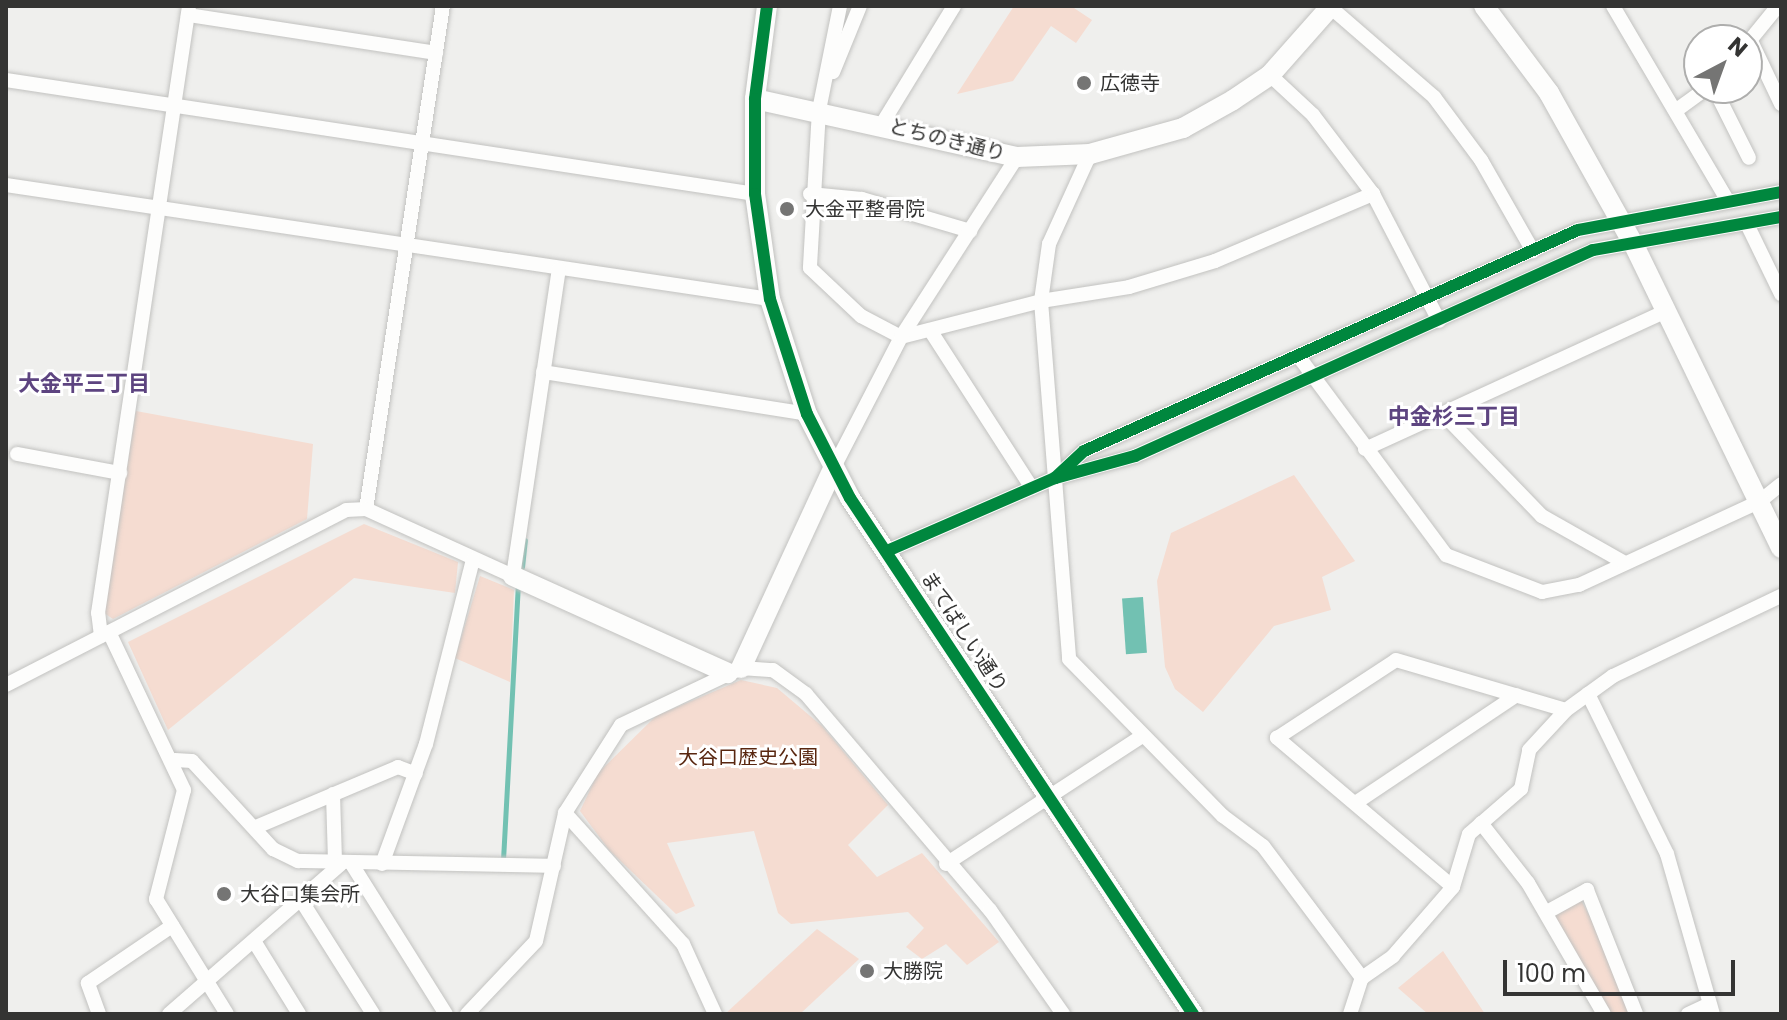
<!DOCTYPE html>
<meta charset="utf-8">
<style>
body{margin:0}
#map{position:relative;width:1787px;height:1020px;overflow:hidden;background:#efefed;font-family:Poppins,"Noto Sans JP",sans-serif}
div>[style]{position:absolute}
[style*='--x']{left:calc(var(--x)*1px);top:calc(var(--y)*1px);width:calc(var(--w)*1px);rotate:calc(var(--a)*1deg)}
.green>*{inset:0;background:#f5dcd1}
.water>*{inset:0;background:#72c1b2;transform-origin:0 0}
.stream>*{height:5px;margin:-2.5px;padding:0 2.5px;transform-origin:2.5px;border-radius:2.5px;background:#72c1b2}
.roads{filter:drop-shadow(0 0 2px #c2c2c0) drop-shadow(0 0 2px #c2c2c0)}
.street>*{height:14px;margin:-7px;padding:0 7px;transform-origin:7px;border-radius:7px;background:#fdfdfc}
.secondary>*{height:20px;margin:-10px;padding:0 10px;transform-origin:10px;border-radius:10px;background:#fdfdfc}
.cycleway>*{height:12px;margin:-6px;padding:0 6px;transform-origin:6px;border-radius:6px;background:#00873e}
.dots>*{width:22px;height:22px;translate:-50% -50%;box-sizing:border-box;border:4px solid #fff;border-radius:50%}
span{translate:-50% -50%;white-space:nowrap;text-align:center;line-height:1.15;-webkit-text-stroke:6px #fff;paint-order:stroke}
.poi-label{font-size:20px;color:#343433}
.left{translate:0 -50%;text-align:left}
.street-label{font-size:20px;color:#343433}
.park-label{font-size:20px;color:#592710}
.neighbourhood-label{font-size:22px;color:#5d4480;font-weight:700}
.frame{position:absolute;inset:0;border:8px solid #343433;pointer-events:none}
.north{position:absolute;left:1683px;top:24px;width:80px;height:80px;box-sizing:border-box;background:#fff;border:2px solid #aeaead;border-radius:50%;rotate:41deg;font-size:22px;font-weight:700;line-height:32px;text-align:center;color:#343433}
.north::after{content:'';display:block;margin:auto;width:28px;height:36px;background:#757574;clip-path:polygon(50% 0,100% 100%,50% 72%,0 100%)}
.scale{position:absolute;left:1503px;top:960px;width:232px;height:36px;box-sizing:border-box;border:4px solid #343433;border-top:0;padding-left:10px;font-size:24px;line-height:28px;white-space:nowrap;color:#343433;-webkit-text-stroke:6px #fff;paint-order:stroke}
</style>
<div id="map">
<div class="green">
<i style="clip-path:polygon(1014px 6px,1071px 6px,1092px 20px,1076px 43px,1051px 26px,1013px 81px,957px 94px)"></i>
<i style="clip-path:polygon(136px 411px,313px 444px,307px 519px,113px 619px,104px 613px)"></i>
<i style="clip-path:polygon(1294px 475px,1355px 561px,1322px 577px,1331px 610px,1274px 626px,1203px 712px,1175px 689px,1165px 667px,1157px 581px,1171px 533px)"></i>
<i style="clip-path:polygon(364px 524px,458px 562px,455px 593px,354px 578px,168px 730px,128px 642px)"></i>
<i style="clip-path:polygon(480px 576px,514px 590px,510px 682px,455px 658px)"></i>
<i style="clip-path:polygon(741px 680px,777px 688px,822px 726px,888px 805px,848px 845px,877px 877px,922px 853px,999px 942px,967px 965px,946px 944px,922px 959px,906px 947px,924px 928px,908px 912px,791px 924px,778px 913px,754px 831px,667px 843px,695px 906px,676px 914px,609px 850px,580px 811px,598px 773px,656px 716px)"></i>
<i style="clip-path:polygon(1581px 900px,1604px 944px,1632px 1014px,1611px 1014px,1554px 916px)"></i>
<i style="clip-path:polygon(817px 929px,859px 959px,800px 1014px,725px 1014px)"></i>
<i style="clip-path:polygon(1443px 951px,1485px 1014px,1428px 1014px,1398px 988px)"></i>
</div>
<div class="water">
<i style="left:1143px;top:597px;width:56px;height:21px;rotate:86deg"></i>
</div>
<div class="stream">
<i style="--x:522;--y:567;--w:27;--a:-84"></i>
<i style="--x:503;--y:860;--w:274;--a:-86.9"></i>
</div>
<div class="roads">
<div class="street">
<i style="--x:840;--y:6;--w:106;--a:101.4"></i>
<i style="--x:819;--y:110;--w:158;--a:93.3"></i>
<i style="--x:810;--y:268;--w:70;--a:43.3"></i>
<i style="--x:861;--y:316;--w:45;--a:27.7"></i>
<i style="--x:901;--y:337;--w:145;--a:-14.4"></i>
<i style="--x:1041;--y:301;--w:89;--a:-9"></i>
<i style="--x:1129;--y:287;--w:90;--a:-16.8"></i>
<i style="--x:1215;--y:261;--w:172;--a:-23"></i>
<i style="--x:1329;--y:6;--w:139;--a:40.9"></i>
<i style="--x:1434;--y:97;--w:79;--a:53.3"></i>
<i style="--x:1481;--y:160;--w:105;--a:60.3"></i>
<i style="--x:1613;--y:6;--w:226;--a:59.5"></i>
<i style="--x:188;--y:15;--w:251;--a:8.7"></i>
<i style="--x:1751;--y:41;--w:70;--a:64.5"></i>
<i style="--x:1747;--y:44;--w:49;--a:-50.8"></i>
<i style="--x:833;--y:72;--w:71;--a:-67.8"></i>
<i style="--x:1270;--y:75;--w:59;--a:42.9"></i>
<i style="--x:1313;--y:115;--w:99;--a:52.8"></i>
<i style="--x:1373;--y:194;--w:143;--a:62.5"></i>
<i style="--x:6;--y:80;--w:758;--a:8.65"></i>
<i style="--x:1714;--y:88;--w:78;--a:63.4"></i>
<i style="--x:1678;--y:109;--w:36;--a:-36"></i>
<i style="--x:882;--y:124;--w:138;--a:-58.6"></i>
<i style="--x:1090;--y:154;--w:99;--a:114.5"></i>
<i style="--x:1049;--y:244;--w:58;--a:98"></i>
<i style="--x:1041;--y:301;--w:359;--a:85.5"></i>
<i style="--x:1069;--y:659;--w:220;--a:45.6"></i>
<i style="--x:1223;--y:816;--w:50;--a:36.9"></i>
<i style="--x:1263;--y:846;--w:165;--a:53.1"></i>
<i style="--x:6;--y:185;--w:772;--a:8.49"></i>
<i style="--x:810;--y:194;--w:52;--a:5.5"></i>
<i style="--x:862;--y:199;--w:113;--a:16.5"></i>
<i style="--x:1747;--y:224;--w:78;--a:64.1"></i>
<i style="--x:930;--y:330;--w:188;--a:57.2"></i>
<i style="--x:1299;--y:357;--w:247;--a:53.4"></i>
<i style="--x:1446;--y:555;--w:103;--a:21.1"></i>
<i style="--x:1542;--y:592;--w:38;--a:-11"></i>
<i style="--x:1579;--y:585;--w:198;--a:-24.8"></i>
<i style="--x:1759;--y:502;--w:28;--a:-39"></i>
<i style="--x:543;--y:372;--w:267;--a:9"></i>
<i style="--x:1444;--y:415;--w:141;--a:45.9"></i>
<i style="--x:1542;--y:516;--w:95;--a:29.5"></i>
<i style="--x:1365;--y:449;--w:331;--a:-24.6"></i>
<i style="--x:17;--y:454;--w:105;--a:10.5"></i>
<i style="--x:834;--y:467;--w:146;--a:-62.7"></i>
<i style="--x:901;--y:337;--w:214;--a:-57.2"></i>
<i style="--x:1056;--y:477;--w:38;--a:-43"></i>
<i style="--x:1084;--y:451;--w:541;--a:-24.1"></i>
<i style="--x:1578;--y:230;--w:207;--a:-10.6"></i>
<i style="--x:366;--y:509;--w:509;--a:-81.3"></i>
<i style="--x:887;--y:551;--w:183;--a:-23.5"></i>
<i style="--x:1055;--y:478;--w:83;--a:-15.4"></i>
<i style="--x:1135;--y:456;--w:502;--a:-24.22"></i>
<i style="--x:1593;--y:250;--w:191;--a:-10"></i>
<i style="--x:109;--y:632;--w:175;--a:64.6"></i>
<i style="--x:184;--y:790;--w:113;--a:104.4"></i>
<i style="--x:156;--y:899;--w:135;--a:58.3"></i>
<i style="--x:101;--y:636;--w:23;--a:-97"></i>
<i style="--x:98;--y:613;--w:614;--a:-81.47"></i>
<i style="--x:6;--y:685;--w:382;--a:-27.2"></i>
<i style="--x:346;--y:510;--w:20;--a:-3"></i>
<i style="--x:366;--y:509;--w:162;--a:24.5"></i>
<i style="--x:513;--y:576;--w:310;--a:-81.5"></i>
<i style="--x:1588;--y:694;--w:178;--a:63.7"></i>
<i style="--x:1667;--y:854;--w:166;--a:74"></i>
<i style="--x:175;--y:760;--w:17;--a:3"></i>
<i style="--x:192;--y:761;--w:120;--a:47.4"></i>
<i style="--x:273;--y:849;--w:28;--a:26"></i>
<i style="--x:298;--y:861;--w:256;--a:1.1"></i>
<i style="--x:333;--y:794;--w:69;--a:88.3"></i>
<i style="--x:1357;--y:802;--w:192;--a:-33.8"></i>
<i style="--x:565;--y:813;--w:176;--a:48"></i>
<i style="--x:683;--y:944;--w:77;--a:65.4"></i>
<i style="--x:1481;--y:823;--w:76;--a:51.9"></i>
<i style="--x:1528;--y:883;--w:151;--a:59.9"></i>
<i style="--x:256;--y:827;--w:154;--a:-22.9"></i>
<i style="--x:398;--y:767;--w:19;--a:21"></i>
<i style="--x:382;--y:864;--w:128;--a:-69.9"></i>
<i style="--x:426;--y:744;--w:190;--a:-75.7"></i>
<i style="--x:946;--y:864;--w:234;--a:-33.1"></i>
<i style="--x:353;--y:866;--w:175;--a:57.9"></i>
<i style="--x:1453;--y:887;--w:231;--a:-139.7"></i>
<i style="--x:1277;--y:738;--w:142;--a:-33.2"></i>
<i style="--x:1396;--y:660;--w:177;--a:16.4"></i>
<i style="--x:301;--y:900;--w:135;--a:57.7"></i>
<i style="--x:1547;--y:912;--w:46;--a:-28.8"></i>
<i style="--x:1587;--y:890;--w:133;--a:68.4"></i>
<i style="--x:254;--y:941;--w:86;--a:58.3"></i>
<i style="--x:99;--y:1014;--w:33;--a:-110"></i>
<i style="--x:88;--y:983;--w:102;--a:-34.2"></i>
<i style="--x:169;--y:1014;--w:227;--a:-41.1"></i>
<i style="--x:467;--y:1014;--w:100;--a:-46.6"></i>
<i style="--x:536;--y:941;--w:131;--a:-77.2"></i>
<i style="--x:565;--y:813;--w:104;--a:-57.5"></i>
<i style="--x:621;--y:725;--w:133;--a:-25.4"></i>
<i style="--x:741;--y:668;--w:32;--a:4"></i>
<i style="--x:773;--y:670;--w:41;--a:36"></i>
<i style="--x:806;--y:694;--w:284;--a:49.6"></i>
<i style="--x:990;--y:910;--w:127;--a:54.9"></i>
<i style="--x:1350;--y:1014;--w:38;--a:-72"></i>
<i style="--x:1362;--y:978;--w:38;--a:-35"></i>
<i style="--x:1393;--y:956;--w:91;--a:-49"></i>
<i style="--x:1453;--y:887;--w:55;--a:-73.2"></i>
<i style="--x:1469;--y:834;--w:69;--a:-40.9"></i>
<i style="--x:1521;--y:789;--w:40;--a:-78"></i>
<i style="--x:1529;--y:750;--w:54;--a:-47.2"></i>
<i style="--x:1566;--y:710;--w:58;--a:-35.9"></i>
<i style="--x:1613;--y:676;--w:186;--a:-25.5"></i>
<i style="--x:1688;--y:1014;--w:23;--a:-25"></i>
</div>
<div class="secondary">
<i style="--x:767;--y:6;--w:94;--a:97.4"></i>
<i style="--x:755;--y:99;--w:95;--a:90"></i>
<i style="--x:755;--y:194;--w:106;--a:81.9"></i>
<i style="--x:770;--y:299;--w:121;--a:72.2"></i>
<i style="--x:807;--y:414;--w:94;--a:62.9"></i>
<i style="--x:850;--y:498;--w:620;--a:56.39"></i>
<i style="--x:1484;--y:6;--w:109;--a:53.2"></i>
<i style="--x:1549;--y:93;--w:172;--a:60.8"></i>
<i style="--x:1633;--y:243;--w:339;--a:64.1"></i>
<i style="--x:755;--y:99;--w:268;--a:12.5"></i>
<i style="--x:1017;--y:157;--w:73;--a:-2.4"></i>
<i style="--x:1090;--y:154;--w:97;--a:-15.6"></i>
<i style="--x:1183;--y:128;--w:57;--a:-29.2"></i>
<i style="--x:1233;--y:100;--w:45;--a:-34"></i>
<i style="--x:1270;--y:75;--w:92;--a:-48.5"></i>
<i style="--x:513;--y:576;--w:236;--a:24.3"></i>
<i style="--x:741;--y:668;--w:221;--a:-65.2"></i>
</div>
</div>
<div class="cycleway">
<i style="--x:767;--y:6;--w:94;--a:97.4"></i>
<i style="--x:755;--y:99;--w:95;--a:90"></i>
<i style="--x:755;--y:194;--w:106;--a:81.9"></i>
<i style="--x:770;--y:299;--w:121;--a:72.2"></i>
<i style="--x:807;--y:414;--w:94;--a:62.9"></i>
<i style="--x:850;--y:498;--w:620;--a:56.39"></i>
<i style="--x:1055;--y:478;--w:40;--a:-43"></i>
<i style="--x:1084;--y:451;--w:541;--a:-24.1"></i>
<i style="--x:1578;--y:230;--w:207;--a:-10.6"></i>
<i style="--x:887;--y:551;--w:183;--a:-23.5"></i>
<i style="--x:1055;--y:478;--w:83;--a:-15.4"></i>
<i style="--x:1135;--y:456;--w:502;--a:-24.22"></i>
<i style="--x:1593;--y:250;--w:191;--a:-10"></i>
</div>
<div class="dots">
<i style="left:1084px;top:83px;background:#757574"></i>
<i style="left:787px;top:209px;background:#757574"></i>
<i style="left:224px;top:894px;background:#757574"></i>
<i style="left:867px;top:971px;background:#757574"></i>
</div>
<div class="poi-label">
<span class="left" style="left:1100px;top:83px">広徳寺</span>
<span class="left" style="left:805px;top:209px">大金平整骨院</span>
<span class="left" style="left:240px;top:894px">大谷口集会所</span>
<span class="left" style="left:883px;top:971px">大勝院</span>
</div>
<div class="street-label">
<span style="left:947px;top:140px;rotate:14deg">とちのき通り</span>
<span style="left:964px;top:632px;rotate:57deg">まてばしい通り</span>
</div>
<div class="park-label">
<span style="left:748px;top:757px">大谷口歴史公園</span>
</div>
<div class="neighbourhood-label">
<span style="left:84px;top:384px">大金平三丁目</span>
<span style="left:1454px;top:417px">中金杉三丁目</span>
</div>
<div class="frame"></div>
<div class="north">N</div>
<div class="scale">100 m</div>
</div>
